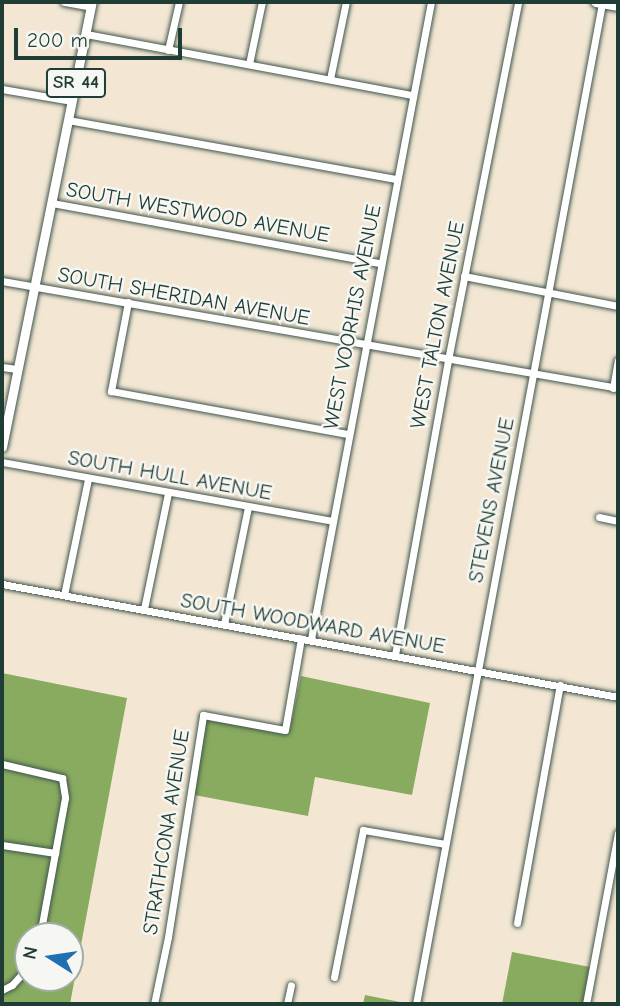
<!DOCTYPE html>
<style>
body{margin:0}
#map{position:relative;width:620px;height:1006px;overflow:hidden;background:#f3e7d4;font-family:"Comic Neue",sans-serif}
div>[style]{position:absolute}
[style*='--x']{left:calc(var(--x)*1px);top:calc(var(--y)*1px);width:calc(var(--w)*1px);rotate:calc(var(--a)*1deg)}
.forest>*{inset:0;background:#89ab60}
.roads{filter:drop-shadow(0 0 2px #3f564c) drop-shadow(0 0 2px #3f564c)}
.minor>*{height:7px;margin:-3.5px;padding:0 3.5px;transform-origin:3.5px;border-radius:3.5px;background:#fff}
.major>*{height:9px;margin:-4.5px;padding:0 4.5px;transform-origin:4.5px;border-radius:4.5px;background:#fff}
.highway>*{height:10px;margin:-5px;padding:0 5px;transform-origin:5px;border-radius:5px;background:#fff}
span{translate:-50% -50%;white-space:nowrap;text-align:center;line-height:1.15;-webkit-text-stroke:5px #f6f6f2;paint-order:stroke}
.shield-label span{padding:2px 5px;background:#f6f6f2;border:2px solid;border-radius:5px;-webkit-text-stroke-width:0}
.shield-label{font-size:19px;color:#1f3d34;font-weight:700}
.street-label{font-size:21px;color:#1f3d34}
.frame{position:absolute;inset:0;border:4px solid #1f3d34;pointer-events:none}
.north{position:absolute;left:14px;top:922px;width:70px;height:70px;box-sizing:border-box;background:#f6f6f2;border:2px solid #a0aca6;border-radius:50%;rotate:282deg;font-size:19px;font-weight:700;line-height:28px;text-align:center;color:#1f3d34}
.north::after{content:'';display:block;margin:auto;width:24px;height:32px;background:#1f6fb2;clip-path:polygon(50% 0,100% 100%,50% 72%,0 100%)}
.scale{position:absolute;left:14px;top:28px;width:168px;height:32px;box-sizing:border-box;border:4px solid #1f3d34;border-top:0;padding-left:9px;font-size:21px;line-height:24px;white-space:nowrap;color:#1f3d34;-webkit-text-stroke:5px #f6f6f2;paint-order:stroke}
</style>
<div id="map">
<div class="forest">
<i style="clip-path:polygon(evenodd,2px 673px,127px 698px,70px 1004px,2px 1004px,2px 673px,28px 936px,70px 936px,70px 978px,28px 978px,28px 936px)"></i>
<i style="clip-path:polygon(301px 676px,430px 703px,412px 795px,315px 777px,308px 816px,194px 795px,206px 719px,290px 729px)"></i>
<i style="clip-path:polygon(512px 952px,590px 967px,583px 1004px,502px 1004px)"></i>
<i style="clip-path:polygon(365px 995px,410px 1004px,363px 1004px)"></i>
</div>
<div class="roads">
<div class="minor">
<i style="--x:64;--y:2;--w:27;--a:10"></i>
<i style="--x:86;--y:34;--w:332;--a:10.6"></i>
<i style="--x:168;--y:50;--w:49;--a:-77.1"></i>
<i style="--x:249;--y:64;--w:63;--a:-78.2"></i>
<i style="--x:330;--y:79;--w:79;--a:-78.3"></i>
<i style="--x:2;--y:89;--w:71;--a:9.7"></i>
<i style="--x:68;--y:120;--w:333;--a:10.2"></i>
<i style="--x:52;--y:203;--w:333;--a:10.4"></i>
<i style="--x:464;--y:276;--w:157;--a:11"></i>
<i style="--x:2;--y:281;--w:625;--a:9.85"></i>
<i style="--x:128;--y:302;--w:91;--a:100.8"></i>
<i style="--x:111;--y:391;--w:241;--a:10.3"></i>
<i style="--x:2;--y:367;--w:15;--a:8"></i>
<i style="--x:613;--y:388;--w:28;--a:-80"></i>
<i style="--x:2;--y:462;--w:335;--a:10.1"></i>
<i style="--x:599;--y:517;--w:19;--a:12"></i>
<i style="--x:2;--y:584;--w:626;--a:10.39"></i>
<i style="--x:64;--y:595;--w:118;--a:-78.3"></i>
<i style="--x:144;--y:609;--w:118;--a:-78.3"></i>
<i style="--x:224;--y:624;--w:119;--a:-78.4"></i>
<i style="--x:311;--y:639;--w:648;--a:-79.33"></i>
<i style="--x:395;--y:655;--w:300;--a:-79.8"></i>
<i style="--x:448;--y:360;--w:365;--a:-78.9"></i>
<i style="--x:2;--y:764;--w:62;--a:13.1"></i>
<i style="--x:62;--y:778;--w:20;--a:81"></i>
<i style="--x:65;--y:798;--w:140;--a:100.3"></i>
<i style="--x:2;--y:845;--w:54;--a:8.6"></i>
<i style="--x:517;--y:923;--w:242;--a:-79.8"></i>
<i style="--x:334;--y:977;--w:150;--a:-78.8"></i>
<i style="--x:363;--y:830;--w:83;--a:9.7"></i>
<i style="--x:2;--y:990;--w:11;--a:-27"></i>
<i style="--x:12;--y:985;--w:24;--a:-48"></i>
<i style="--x:154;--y:1004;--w:68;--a:-78.2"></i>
<i style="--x:168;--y:937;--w:225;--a:-81"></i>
<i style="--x:203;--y:715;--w:83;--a:10.4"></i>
<i style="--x:285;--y:730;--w:93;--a:-80.1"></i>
<i style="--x:287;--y:1004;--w:19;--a:-78"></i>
<i style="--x:416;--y:1004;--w:1018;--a:-79.47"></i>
<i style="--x:586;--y:1004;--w:174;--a:-79.4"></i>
</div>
<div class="major">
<i style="--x:2;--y:447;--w:454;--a:-78.6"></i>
</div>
<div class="highway">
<i style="--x:596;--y:2;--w:22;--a:10"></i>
</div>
</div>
<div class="shield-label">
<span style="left:76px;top:83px">SR 44</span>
</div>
<div class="street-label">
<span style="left:198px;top:212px;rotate:10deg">SOUTH WESTWOOD AVENUE</span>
<span style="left:184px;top:296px;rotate:10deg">SOUTH SHERIDAN AVENUE</span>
<span style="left:352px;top:317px;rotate:-79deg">WEST VOORHIS AVENUE</span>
<span style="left:437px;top:325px;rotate:-79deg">WEST TALTON AVENUE</span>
<span style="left:170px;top:475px;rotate:10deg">SOUTH HULL AVENUE</span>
<span style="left:491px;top:500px;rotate:-79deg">STEVENS AVENUE</span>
<span style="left:313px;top:623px;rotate:10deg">SOUTH WOODWARD AVENUE</span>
<span style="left:166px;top:832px;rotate:-81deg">STRATHCONA AVENUE</span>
</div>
<div class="frame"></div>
<div class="north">N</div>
<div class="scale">200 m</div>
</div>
